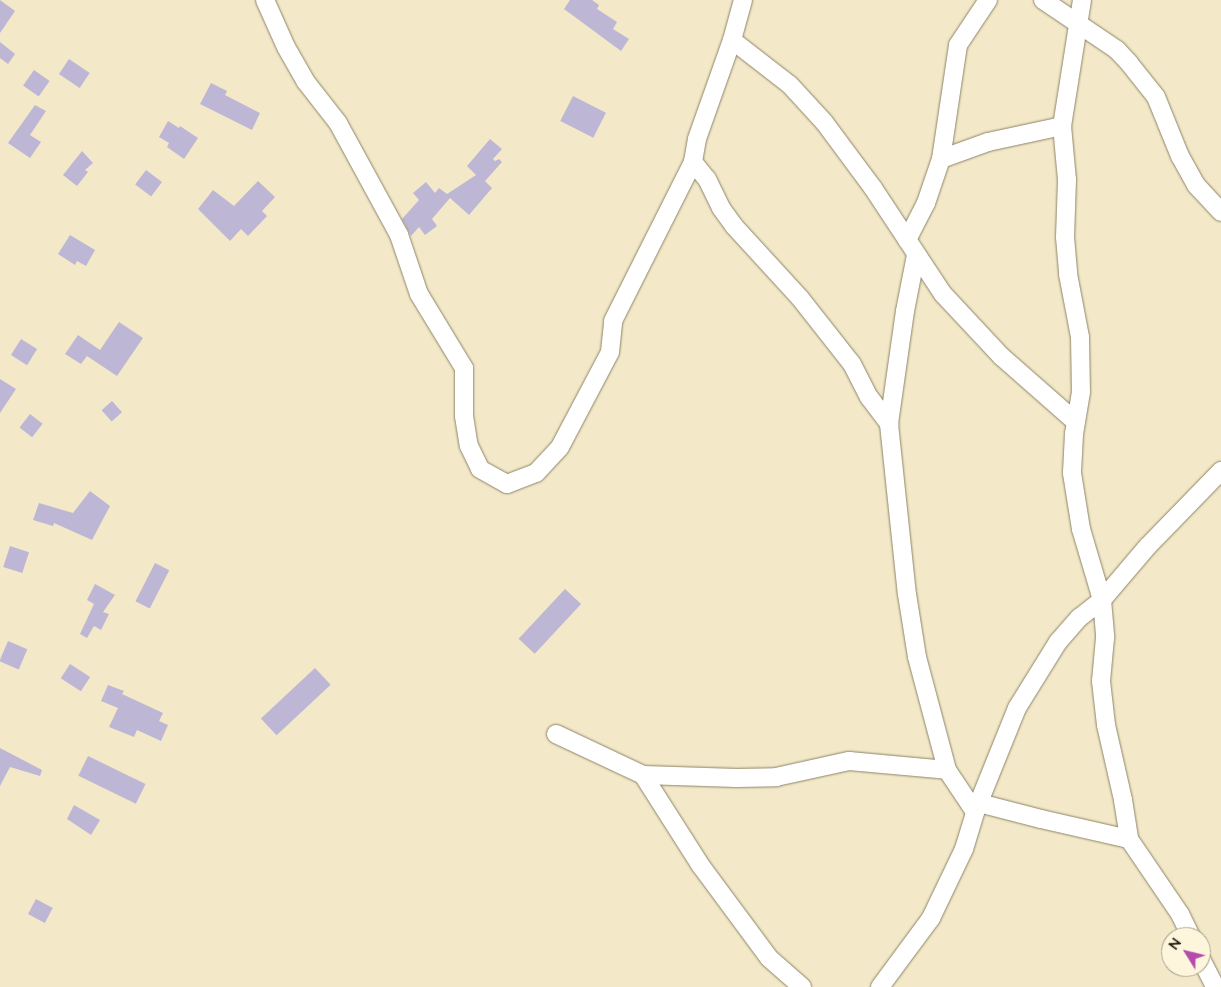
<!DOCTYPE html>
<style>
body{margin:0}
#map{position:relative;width:1221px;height:987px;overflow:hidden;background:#f3e9c9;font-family:Mulish,sans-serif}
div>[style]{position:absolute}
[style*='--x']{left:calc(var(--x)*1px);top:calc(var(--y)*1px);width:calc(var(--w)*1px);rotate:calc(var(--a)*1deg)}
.building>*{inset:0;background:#bdb6d4;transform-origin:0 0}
.roads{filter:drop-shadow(0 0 1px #8d8467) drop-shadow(0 0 1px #8d8467)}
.minor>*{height:18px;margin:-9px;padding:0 9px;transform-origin:9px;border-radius:9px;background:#fff}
span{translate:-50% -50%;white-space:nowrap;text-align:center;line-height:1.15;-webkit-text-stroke:4px #fef6dc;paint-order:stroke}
.north{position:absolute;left:1161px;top:927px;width:50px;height:50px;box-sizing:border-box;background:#fef6dc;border:1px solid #a49e8a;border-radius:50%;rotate:306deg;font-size:14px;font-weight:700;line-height:20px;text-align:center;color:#1d190e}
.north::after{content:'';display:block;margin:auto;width:18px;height:22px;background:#b54bac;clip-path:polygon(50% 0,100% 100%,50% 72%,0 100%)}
</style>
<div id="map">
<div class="building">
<i style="clip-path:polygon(0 0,15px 11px,0 33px)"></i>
<i style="clip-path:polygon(570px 0,592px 0,599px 5px,597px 9px,617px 22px,613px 29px,629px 39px,621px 51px,564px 9px)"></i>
<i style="clip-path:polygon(0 42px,15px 54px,8px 64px,0 58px)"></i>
<i style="left:69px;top:59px;width:25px;height:18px;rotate:34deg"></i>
<i style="left:34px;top:70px;width:19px;height:19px;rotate:35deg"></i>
<i style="clip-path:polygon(211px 83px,227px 91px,225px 95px,260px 113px,252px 130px,200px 104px)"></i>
<i style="left:573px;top:96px;width:37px;height:28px;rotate:27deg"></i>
<i style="clip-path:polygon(35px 105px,46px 111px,30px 135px,41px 142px,30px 158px,8px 143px)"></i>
<i style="clip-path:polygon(168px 121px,179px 128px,180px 126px,198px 138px,184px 159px,167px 147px,169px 143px,159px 137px)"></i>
<i style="clip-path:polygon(490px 139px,502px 149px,493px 159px,495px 161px,499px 159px,502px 162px,485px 181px,492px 188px,469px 215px,450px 198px,432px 219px,437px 226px,425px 235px,419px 227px,411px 236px,402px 219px,419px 200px,413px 193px,426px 182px,435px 193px,439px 188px,447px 194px,476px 175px,467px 166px)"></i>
<i style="clip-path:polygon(82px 151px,93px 163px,85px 170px,88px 172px,77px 186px,63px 175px)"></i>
<i style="left:146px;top:170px;width:20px;height:18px;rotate:37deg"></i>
<i style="clip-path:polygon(258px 181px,275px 197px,262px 211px,267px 216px,248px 236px,241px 229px,230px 241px,198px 209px,213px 190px,234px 206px)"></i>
<i style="clip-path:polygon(70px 235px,95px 250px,86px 266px,77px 261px,75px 265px,58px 254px)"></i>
<i style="clip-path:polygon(119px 322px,143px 338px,117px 376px,87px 356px,81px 364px,65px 354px,78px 335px,100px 350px)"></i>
<i style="left:21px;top:339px;width:19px;height:19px;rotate:32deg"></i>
<i style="clip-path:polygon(0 379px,16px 389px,0 413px)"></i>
<i style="left:112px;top:401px;width:15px;height:14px;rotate:48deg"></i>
<i style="left:30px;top:414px;width:16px;height:17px;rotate:38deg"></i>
<i style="clip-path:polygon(90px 491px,110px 506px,92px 540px,54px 523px,53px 526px,33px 520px,39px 503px,73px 513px)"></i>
<i style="left:10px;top:546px;width:20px;height:22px;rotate:18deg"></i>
<i style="left:155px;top:563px;width:16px;height:43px;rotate:27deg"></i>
<i style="clip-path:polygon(95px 584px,115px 595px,103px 612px,109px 614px,101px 630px,94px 626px,87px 638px,80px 634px,94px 604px,87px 600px)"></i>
<i style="left:565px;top:589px;width:22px;height:68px;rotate:43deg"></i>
<i style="left:8px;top:641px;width:21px;height:22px;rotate:23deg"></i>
<i style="left:70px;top:664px;width:24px;height:17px;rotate:33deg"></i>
<i style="left:315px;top:668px;width:23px;height:74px;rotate:47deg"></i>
<i style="clip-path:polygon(108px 685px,124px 691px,122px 694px,163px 713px,159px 721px,168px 725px,161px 741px,137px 730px,134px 737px,109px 727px,118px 708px,101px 701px)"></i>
<i style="clip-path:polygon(0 748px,42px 770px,40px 776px,10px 767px,0 786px)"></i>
<i style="left:88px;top:756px;width:64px;height:22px;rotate:26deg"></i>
<i style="clip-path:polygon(74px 805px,100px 820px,91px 835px,67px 819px)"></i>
<i style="left:36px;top:899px;width:19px;height:17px;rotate:28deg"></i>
</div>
<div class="roads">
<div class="minor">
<i style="--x:265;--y:0;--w:51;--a:65.9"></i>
<i style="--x:286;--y:47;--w:40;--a:60.3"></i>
<i style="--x:306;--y:82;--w:52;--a:52"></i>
<i style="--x:338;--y:123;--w:128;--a:61.4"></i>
<i style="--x:399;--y:235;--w:62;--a:71.3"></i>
<i style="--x:419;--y:294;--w:87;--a:58.7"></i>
<i style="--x:464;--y:368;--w:48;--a:90"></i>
<i style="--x:464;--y:416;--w:30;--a:81"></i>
<i style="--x:469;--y:446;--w:25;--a:64"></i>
<i style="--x:480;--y:469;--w:31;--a:29"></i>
<i style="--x:507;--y:484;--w:31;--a:-21"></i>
<i style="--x:536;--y:473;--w:35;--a:-47"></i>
<i style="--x:560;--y:447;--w:107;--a:-62.2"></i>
<i style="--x:610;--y:352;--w:31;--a:-84"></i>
<i style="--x:613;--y:321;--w:178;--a:-63.3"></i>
<i style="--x:743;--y:0;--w:41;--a:105.4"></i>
<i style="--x:732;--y:40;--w:105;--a:109.5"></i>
<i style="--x:697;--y:139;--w:23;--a:100"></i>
<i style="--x:693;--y:162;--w:22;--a:51"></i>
<i style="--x:707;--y:179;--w:32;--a:64"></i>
<i style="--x:721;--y:208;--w:22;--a:54"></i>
<i style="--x:734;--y:226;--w:98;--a:47.5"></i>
<i style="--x:800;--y:298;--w:84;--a:51.8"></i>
<i style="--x:852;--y:364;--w:37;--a:63"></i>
<i style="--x:869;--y:397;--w:34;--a:53"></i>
<i style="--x:1043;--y:0;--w:89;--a:34"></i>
<i style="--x:1117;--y:50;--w:18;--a:47"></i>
<i style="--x:1129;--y:63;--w:43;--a:51.5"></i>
<i style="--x:1156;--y:97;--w:64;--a:67.9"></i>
<i style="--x:1180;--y:156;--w:33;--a:61"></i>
<i style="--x:1196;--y:185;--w:37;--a:47"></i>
<i style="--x:1082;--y:0;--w:128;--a:99"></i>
<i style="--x:1062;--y:126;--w:54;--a:84.7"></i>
<i style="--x:1067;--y:180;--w:57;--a:92"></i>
<i style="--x:1065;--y:237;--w:37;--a:85"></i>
<i style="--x:1068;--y:274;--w:64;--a:79.2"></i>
<i style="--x:1080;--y:337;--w:55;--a:89"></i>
<i style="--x:1081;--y:392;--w:43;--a:99.5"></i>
<i style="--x:1074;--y:434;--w:39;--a:93"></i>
<i style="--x:1072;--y:473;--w:57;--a:80.9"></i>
<i style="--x:1081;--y:529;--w:74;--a:73.5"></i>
<i style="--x:1102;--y:600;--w:38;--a:85"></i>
<i style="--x:1105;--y:638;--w:43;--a:95.3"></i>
<i style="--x:1101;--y:681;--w:44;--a:83.5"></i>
<i style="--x:1106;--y:725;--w:77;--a:77.2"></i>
<i style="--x:1123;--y:800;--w:39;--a:81"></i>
<i style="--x:1129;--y:839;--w:91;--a:55.8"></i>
<i style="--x:1180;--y:914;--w:25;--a:64"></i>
<i style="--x:732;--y:40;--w:73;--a:37.8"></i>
<i style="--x:790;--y:85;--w:50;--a:47.4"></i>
<i style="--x:824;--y:122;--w:82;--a:53.4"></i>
<i style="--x:873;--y:188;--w:127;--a:56.6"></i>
<i style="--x:943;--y:294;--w:86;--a:46.9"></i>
<i style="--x:1002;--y:357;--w:98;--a:41.3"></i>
<i style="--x:941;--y:159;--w:50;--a:-19.9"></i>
<i style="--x:988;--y:142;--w:76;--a:-12.2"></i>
<i style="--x:907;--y:240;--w:42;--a:-62.8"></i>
<i style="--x:926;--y:203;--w:46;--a:-71.2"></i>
<i style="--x:941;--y:159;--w:115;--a:-81.5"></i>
<i style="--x:958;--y:45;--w:54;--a:-56.3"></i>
<i style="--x:916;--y:255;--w:57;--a:101.1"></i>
<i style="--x:905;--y:311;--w:114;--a:98.1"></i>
<i style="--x:889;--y:424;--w:171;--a:84"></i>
<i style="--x:907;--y:594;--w:64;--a:81"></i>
<i style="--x:917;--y:657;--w:117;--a:75.1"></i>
<i style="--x:947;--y:770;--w:50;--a:56.3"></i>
<i style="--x:556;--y:734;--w:96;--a:25.2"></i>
<i style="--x:643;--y:775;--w:108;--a:57.5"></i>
<i style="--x:701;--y:866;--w:114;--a:53.5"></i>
<i style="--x:769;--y:958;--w:44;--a:41.3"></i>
<i style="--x:643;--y:775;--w:94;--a:1.8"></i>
<i style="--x:737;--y:778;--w:39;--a:-1"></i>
<i style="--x:776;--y:777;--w:75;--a:-12.4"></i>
<i style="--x:849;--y:761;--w:98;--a:5.2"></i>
<i style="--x:979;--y:803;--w:64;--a:14.5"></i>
<i style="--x:1041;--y:819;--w:90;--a:12.8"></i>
<i style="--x:1201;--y:959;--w:31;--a:63"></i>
<i style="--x:880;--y:987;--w:86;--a:-53.5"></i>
<i style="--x:931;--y:918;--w:76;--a:-64.4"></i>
<i style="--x:964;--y:849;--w:39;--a:-73"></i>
<i style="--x:975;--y:812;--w:112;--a:-68"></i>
<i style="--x:1017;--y:708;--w:78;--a:-58.2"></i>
<i style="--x:1058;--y:642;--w:32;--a:-49"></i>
<i style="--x:1079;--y:618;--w:29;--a:-38"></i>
<i style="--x:1102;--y:600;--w:71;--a:-49.6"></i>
<i style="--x:1148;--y:546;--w:105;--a:-45.8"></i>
</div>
</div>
<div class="north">N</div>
</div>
